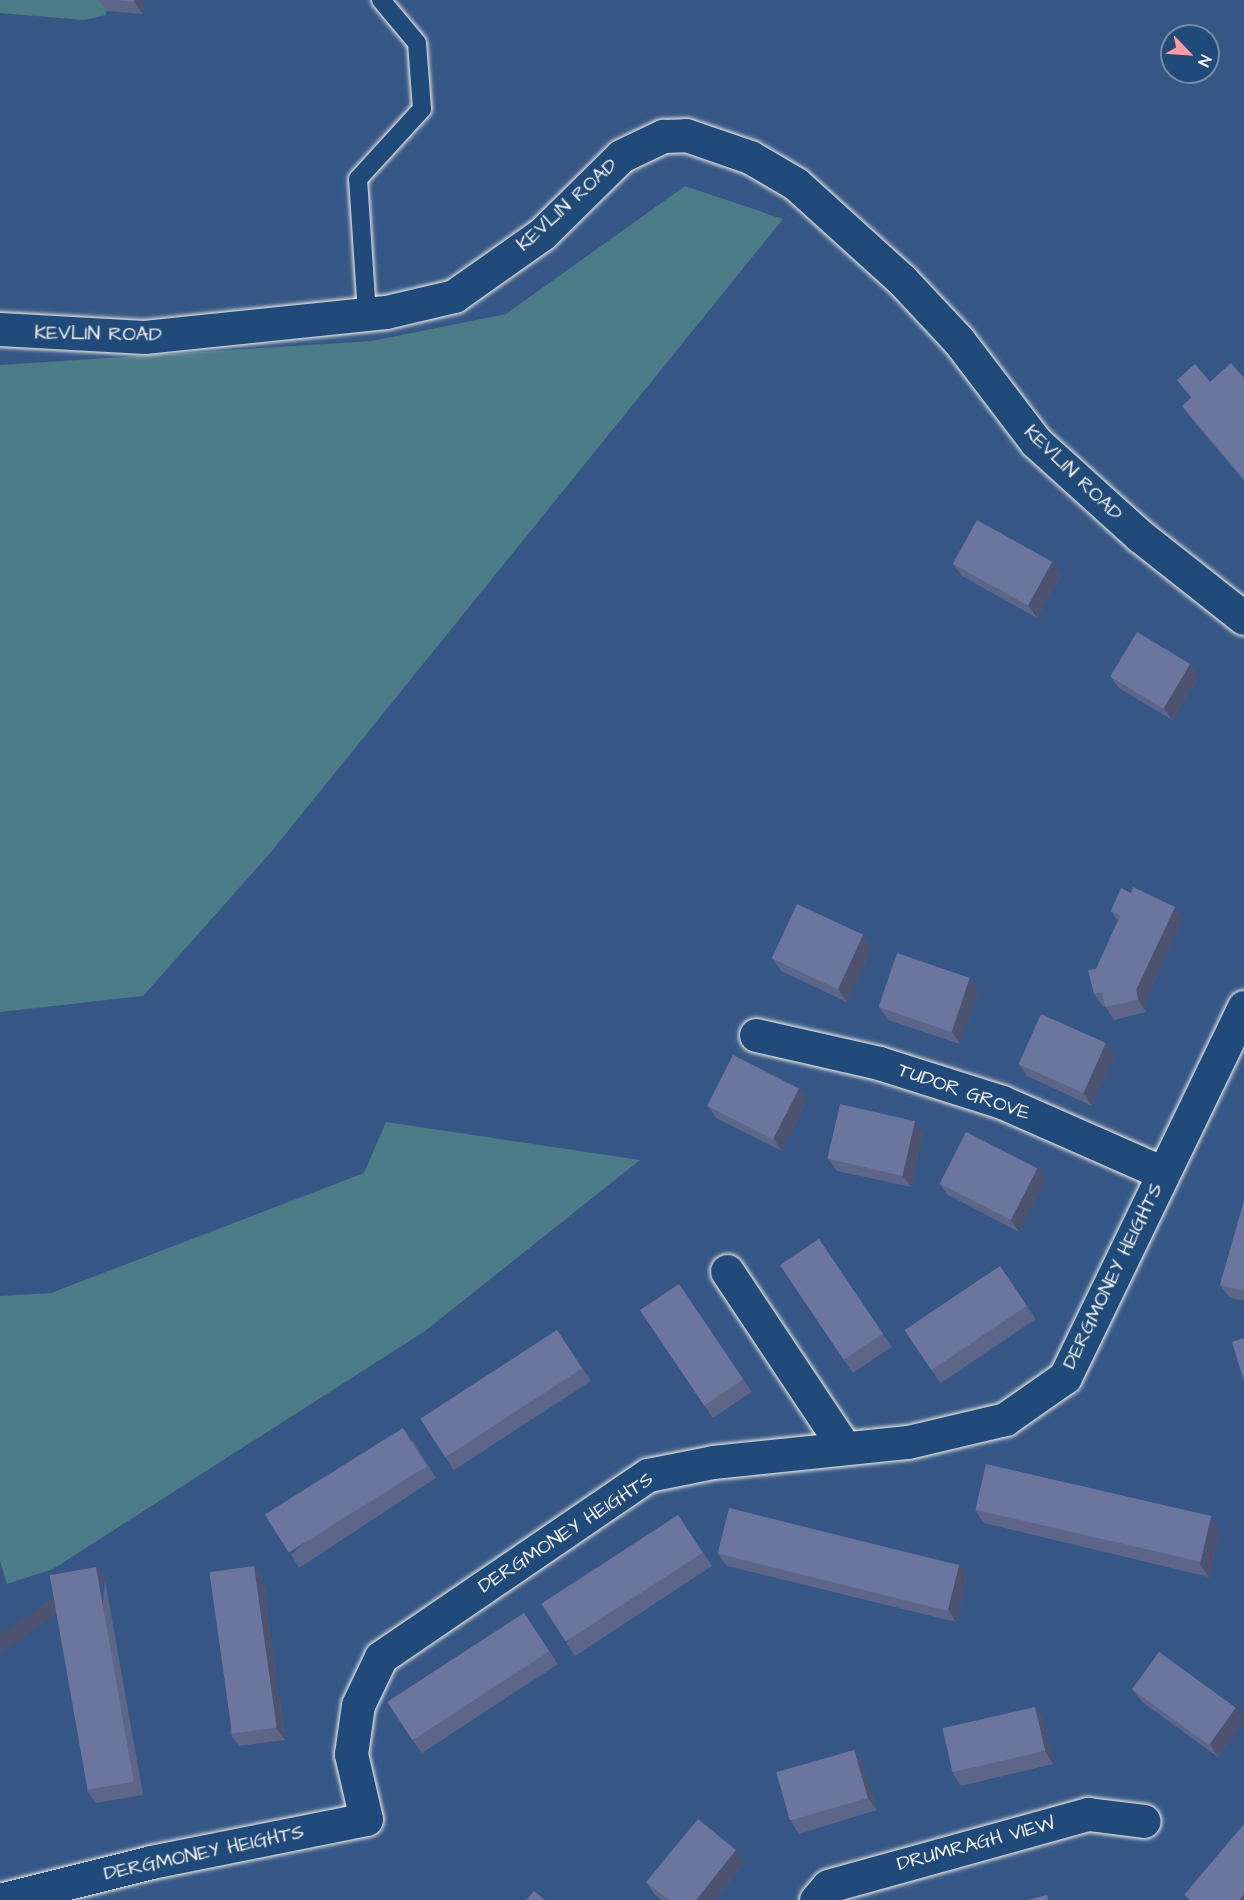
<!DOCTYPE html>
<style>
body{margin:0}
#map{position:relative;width:1244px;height:1900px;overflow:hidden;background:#365785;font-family:"Architects Daughter",sans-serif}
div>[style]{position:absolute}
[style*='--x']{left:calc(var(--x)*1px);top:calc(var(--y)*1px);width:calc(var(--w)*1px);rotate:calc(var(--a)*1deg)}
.green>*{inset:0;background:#4b7c88}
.roads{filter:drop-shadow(0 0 2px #f4f1e8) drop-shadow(0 0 2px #f4f1e8)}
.lane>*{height:18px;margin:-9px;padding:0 9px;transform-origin:9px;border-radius:9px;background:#1f4a7a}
.street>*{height:33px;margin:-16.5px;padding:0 16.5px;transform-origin:16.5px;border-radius:16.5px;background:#1f4a7a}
.wall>*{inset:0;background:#5d6588;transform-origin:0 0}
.shaded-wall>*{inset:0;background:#4c526f;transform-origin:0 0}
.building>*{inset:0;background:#6c759e;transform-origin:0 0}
span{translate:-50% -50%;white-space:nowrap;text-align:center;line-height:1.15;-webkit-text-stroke:5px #1f4a7a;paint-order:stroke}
.street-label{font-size:20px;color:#f4f1e8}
.north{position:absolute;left:1160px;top:24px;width:60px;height:60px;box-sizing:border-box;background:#1f4a7a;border:2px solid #748da6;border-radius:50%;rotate:115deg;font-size:16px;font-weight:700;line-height:24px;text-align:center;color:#f4f1e8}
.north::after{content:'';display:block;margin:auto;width:21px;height:27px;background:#ff9aa2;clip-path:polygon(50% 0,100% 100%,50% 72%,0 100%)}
</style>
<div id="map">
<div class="green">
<i style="clip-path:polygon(0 0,107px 0,106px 15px,84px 20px,0 13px)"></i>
<i style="clip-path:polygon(685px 186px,783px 219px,271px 852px,143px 996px,0 1012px,0 365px,372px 341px,506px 314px)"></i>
<i style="clip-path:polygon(386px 1122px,640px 1160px,425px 1331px,53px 1569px,7px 1584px,0 1561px,0 1296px,51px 1293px,364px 1173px)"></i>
</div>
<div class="roads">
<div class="lane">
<i style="--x:367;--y:314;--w:135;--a:-93.8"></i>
<i style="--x:358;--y:179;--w:95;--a:-47.6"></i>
<i style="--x:422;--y:109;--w:66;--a:-94.3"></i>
<i style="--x:417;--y:43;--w:56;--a:-129.9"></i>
</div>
<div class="street">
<i style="--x:0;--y:329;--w:144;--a:3.2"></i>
<i style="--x:144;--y:337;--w:243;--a:-5.9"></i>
<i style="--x:386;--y:312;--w:70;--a:-13.2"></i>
<i style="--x:454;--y:296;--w:108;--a:-35.2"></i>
<i style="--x:542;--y:234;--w:111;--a:-44.6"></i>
<i style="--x:621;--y:156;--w:47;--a:-25.5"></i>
<i style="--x:663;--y:136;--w:23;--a:-2"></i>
<i style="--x:686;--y:135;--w:68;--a:19"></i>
<i style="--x:750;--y:157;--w:53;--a:30.4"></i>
<i style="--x:796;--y:184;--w:143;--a:42.2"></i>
<i style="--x:902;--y:280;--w:83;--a:46.9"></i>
<i style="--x:959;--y:341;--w:127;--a:52.7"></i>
<i style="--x:1036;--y:442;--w:140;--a:42.1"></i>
<i style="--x:1140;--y:536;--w:132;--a:38.3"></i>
<i style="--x:756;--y:1035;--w:126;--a:12.8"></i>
<i style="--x:879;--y:1063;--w:129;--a:17.6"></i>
<i style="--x:1002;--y:1102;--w:176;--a:23.8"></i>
<i style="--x:727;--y:1271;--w:211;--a:56.4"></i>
<i style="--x:0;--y:1900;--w:156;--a:-14.1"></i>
<i style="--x:151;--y:1862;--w:219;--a:-11.3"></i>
<i style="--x:366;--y:1819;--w:67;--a:-103"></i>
<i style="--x:351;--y:1754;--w:49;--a:-81.9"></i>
<i style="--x:358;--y:1705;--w:53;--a:-64.4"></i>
<i style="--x:381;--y:1657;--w:323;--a:-34.3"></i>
<i style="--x:648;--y:1475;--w:66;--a:-11.3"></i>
<i style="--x:713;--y:1462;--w:196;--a:-5.9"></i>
<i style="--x:908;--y:1442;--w:100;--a:-13.3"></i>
<i style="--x:1005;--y:1419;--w:73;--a:-35"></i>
<i style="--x:1065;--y:1377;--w:411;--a:-64.2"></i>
<i style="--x:816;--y:1900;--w:18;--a:-49"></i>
<i style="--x:828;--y:1886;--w:270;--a:-15.5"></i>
<i style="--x:1088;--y:1814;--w:56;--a:7.1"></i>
</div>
</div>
<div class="wall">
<i style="clip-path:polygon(98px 0,144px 0,143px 14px,106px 11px)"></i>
<i style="clip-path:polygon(1244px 378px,1244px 481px,1191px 418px,1182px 406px,1191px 398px,1177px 380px,1210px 382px)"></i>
<i style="clip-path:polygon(953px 564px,1061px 575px,1037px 618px,962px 576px)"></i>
<i style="clip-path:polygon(1190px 664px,1199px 677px,1172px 720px,1119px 688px,1110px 676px)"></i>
<i style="clip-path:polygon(1131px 893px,1175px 907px,1183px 919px,1145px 1002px,1146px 1012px,1114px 1020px,1105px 1006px,1103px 1006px,1094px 994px,1096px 969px,1118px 921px,1111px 911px)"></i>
<i style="clip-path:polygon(872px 948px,847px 1002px,781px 971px,772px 958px)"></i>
<i style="clip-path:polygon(979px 991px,960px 1044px,888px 1020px,879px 1007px)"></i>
<i style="clip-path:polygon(1115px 1055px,1092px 1106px,1027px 1076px,1019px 1064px)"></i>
<i style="clip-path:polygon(799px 1088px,807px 1100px,782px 1151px,716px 1118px,708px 1106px)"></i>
<i style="clip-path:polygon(923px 1133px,911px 1187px,837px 1171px,828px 1159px)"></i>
<i style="clip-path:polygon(1046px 1180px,1019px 1232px,948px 1195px,939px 1183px)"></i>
<i style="clip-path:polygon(1244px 1201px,1244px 1301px,1229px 1297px,1220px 1285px)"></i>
<i style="left:819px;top:1239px;width:130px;height:47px;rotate:56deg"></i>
<i style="left:1000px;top:1266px;width:64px;height:115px;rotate:56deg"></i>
<i style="left:679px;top:1284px;width:130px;height:47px;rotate:56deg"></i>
<i style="clip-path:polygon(557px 1330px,591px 1381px,454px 1470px,446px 1458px)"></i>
<i style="clip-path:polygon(412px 1440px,436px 1478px,299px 1568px,291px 1555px)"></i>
<i style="clip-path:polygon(975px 1510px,1220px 1531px,1209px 1577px,984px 1523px)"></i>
<i style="clip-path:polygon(678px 1515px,712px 1566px,575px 1656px,566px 1643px)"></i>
<i style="clip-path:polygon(718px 1554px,959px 1564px,967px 1577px,956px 1622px,727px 1566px)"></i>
<i style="clip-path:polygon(254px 1566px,263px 1579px,285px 1740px,239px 1746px,230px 1734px)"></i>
<i style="clip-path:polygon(105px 1580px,143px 1795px,96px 1803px,87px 1791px)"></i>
<i style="clip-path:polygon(524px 1613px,558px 1664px,422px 1753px,413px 1741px)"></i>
<i style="clip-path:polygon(1133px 1690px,1244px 1718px,1244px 1721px,1218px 1757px,1142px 1702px)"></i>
<i style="clip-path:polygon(1035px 1707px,1044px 1720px,1053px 1764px,961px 1786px,953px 1773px)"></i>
<i style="clip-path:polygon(854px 1750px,862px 1763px,877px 1810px,799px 1834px,791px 1822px)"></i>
<i style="clip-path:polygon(745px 1863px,715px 1900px,662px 1900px,655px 1895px,646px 1882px)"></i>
</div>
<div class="shaded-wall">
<i style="clip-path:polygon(134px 0,144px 0,143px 14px,134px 2px)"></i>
<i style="clip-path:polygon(1052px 562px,1061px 575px,1037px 618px,1028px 605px)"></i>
<i style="clip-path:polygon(1190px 664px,1199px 677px,1172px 720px,1164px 708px)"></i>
<i style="clip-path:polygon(1175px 907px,1183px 919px,1145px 1002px,1146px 1012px,1138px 1000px,1136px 990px)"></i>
<i style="clip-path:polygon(863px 935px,872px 948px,847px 1002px,838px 989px)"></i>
<i style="clip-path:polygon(970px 978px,979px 991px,960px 1044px,952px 1032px)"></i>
<i style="clip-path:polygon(1106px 1043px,1115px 1055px,1092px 1106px,1083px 1093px)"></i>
<i style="clip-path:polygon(799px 1088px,807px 1100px,782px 1151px,773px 1138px)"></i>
<i style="clip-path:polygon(915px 1121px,923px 1133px,911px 1187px,902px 1175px)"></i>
<i style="clip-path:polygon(1037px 1168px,1046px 1180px,1019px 1232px,1010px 1219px)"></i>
<i style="clip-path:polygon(1211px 1518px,1220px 1531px,1209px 1577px,1200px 1564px)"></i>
<i style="clip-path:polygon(959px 1564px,967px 1577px,956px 1622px,948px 1609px)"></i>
<i style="clip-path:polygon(254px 1566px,263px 1579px,285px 1740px,276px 1728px)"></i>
<i style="left:96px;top:1567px;width:16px;height:218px;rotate:55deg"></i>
<i style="clip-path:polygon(1035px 1707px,1044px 1720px,1053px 1764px,1045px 1751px)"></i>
<i style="clip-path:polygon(1236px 1707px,1244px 1718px,1244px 1721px,1218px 1757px,1210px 1744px)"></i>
<i style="clip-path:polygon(854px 1750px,862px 1763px,877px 1810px,868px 1798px)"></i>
<i style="clip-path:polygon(736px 1850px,745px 1863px,715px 1900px,696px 1900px)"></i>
<i style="clip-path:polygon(1244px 1894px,1244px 1900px,1239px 1900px)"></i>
</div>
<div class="building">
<i style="clip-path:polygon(116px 0,134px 0,134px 2px)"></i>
<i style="clip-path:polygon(1231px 363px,1244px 378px,1244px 479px,1182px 406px,1192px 397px,1177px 380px,1195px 364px,1210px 382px)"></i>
<i style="left:977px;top:520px;width:86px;height:50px;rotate:29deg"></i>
<i style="left:1137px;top:632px;width:62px;height:52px;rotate:31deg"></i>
<i style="clip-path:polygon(1133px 887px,1175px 907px,1136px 990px,1138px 1000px,1105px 1007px,1102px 992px,1094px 994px,1088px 970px,1096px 969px,1120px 916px,1111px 911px,1121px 888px,1131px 893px)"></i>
<i style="left:797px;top:904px;width:73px;height:60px;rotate:25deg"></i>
<i style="left:897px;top:953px;width:77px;height:57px;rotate:19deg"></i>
<i style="left:1041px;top:1014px;width:71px;height:55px;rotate:24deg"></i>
<i style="left:733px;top:1055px;width:74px;height:57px;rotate:27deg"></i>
<i style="left:840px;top:1104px;width:77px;height:56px;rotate:13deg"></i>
<i style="left:966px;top:1132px;width:80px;height:58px;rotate:27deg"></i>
<i style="clip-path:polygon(1244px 1201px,1244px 1291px,1220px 1285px)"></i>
<i style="left:819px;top:1239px;width:114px;height:47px;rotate:56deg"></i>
<i style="left:1000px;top:1266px;width:48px;height:115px;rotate:56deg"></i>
<i style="left:679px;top:1284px;width:115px;height:47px;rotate:56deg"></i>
<i style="left:557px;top:1330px;width:46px;height:163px;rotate:57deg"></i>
<i style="clip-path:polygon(1244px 1338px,1244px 1381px,1232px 1342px)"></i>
<i style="left:403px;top:1428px;width:45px;height:163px;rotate:58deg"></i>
<i style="left:986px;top:1464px;width:231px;height:47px;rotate:13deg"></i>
<i style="left:729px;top:1508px;width:237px;height:47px;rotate:14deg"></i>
<i style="left:678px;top:1515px;width:45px;height:163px;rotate:57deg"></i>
<i style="left:254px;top:1566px;width:163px;height:45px;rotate:82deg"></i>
<i style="left:96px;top:1567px;width:218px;height:47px;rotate:80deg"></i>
<i style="left:524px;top:1613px;width:46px;height:163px;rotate:57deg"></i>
<i style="left:1159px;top:1652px;width:95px;height:46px;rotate:36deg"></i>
<i style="left:1035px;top:1707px;width:45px;height:95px;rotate:77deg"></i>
<i style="left:854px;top:1750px;width:50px;height:81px;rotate:74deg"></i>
<i style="clip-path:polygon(698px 1819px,736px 1850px,696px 1900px,669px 1900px,646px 1882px)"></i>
<i style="clip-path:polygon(1244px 1824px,1244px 1894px,1239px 1900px,1190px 1900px,1184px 1895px)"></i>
<i style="clip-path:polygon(534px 1891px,545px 1900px,526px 1900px)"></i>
<i style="clip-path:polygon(1047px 1895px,1048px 1900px,1027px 1900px)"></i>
</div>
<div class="street-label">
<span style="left:567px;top:205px;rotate:-42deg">KEVLIN ROAD</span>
<span style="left:98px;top:334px;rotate:1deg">KEVLIN ROAD</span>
<span style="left:1073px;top:473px;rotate:44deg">KEVLIN ROAD</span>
<span style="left:964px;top:1092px;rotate:19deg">TUDOR GROVE</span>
<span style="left:1113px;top:1276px;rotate:-64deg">DERGMONEY HEIGHTS</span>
<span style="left:566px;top:1533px;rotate:-33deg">DERGMONEY HEIGHTS</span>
<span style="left:976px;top:1844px;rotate:-15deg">DRUMRAGH VIEW</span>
<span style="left:204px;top:1853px;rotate:-12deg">DERGMONEY HEIGHTS</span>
</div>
<div class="north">N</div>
</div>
